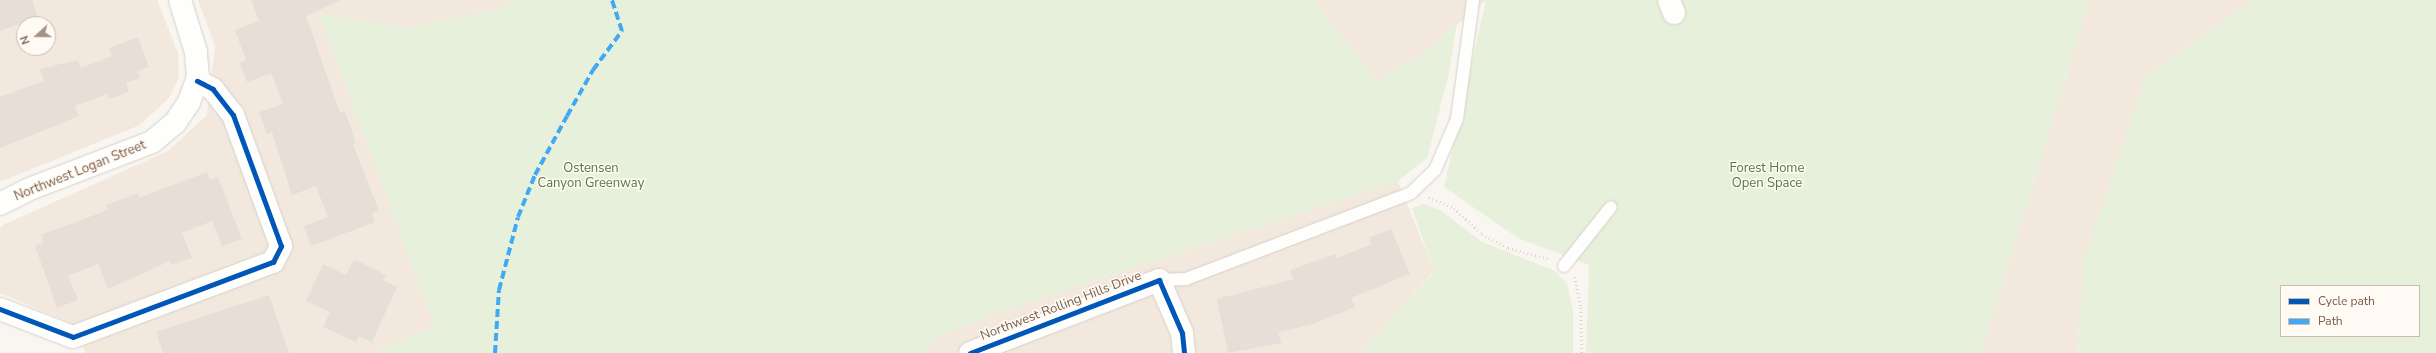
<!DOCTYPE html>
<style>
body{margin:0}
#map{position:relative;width:2436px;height:353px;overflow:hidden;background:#f9f5f0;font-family:"Nunito Sans",sans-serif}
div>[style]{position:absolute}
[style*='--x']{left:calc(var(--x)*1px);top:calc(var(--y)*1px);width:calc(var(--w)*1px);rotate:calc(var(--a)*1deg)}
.residential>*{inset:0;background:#f2e8de}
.green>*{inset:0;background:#e7f0db}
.building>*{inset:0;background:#e6ded7}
.path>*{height:2.5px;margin-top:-1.25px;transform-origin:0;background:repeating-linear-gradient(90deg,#dcd5d0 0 1px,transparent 0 4px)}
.roads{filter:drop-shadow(0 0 1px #d7d1cb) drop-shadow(0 0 1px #d7d1cb)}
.lane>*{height:12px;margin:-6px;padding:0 6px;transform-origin:6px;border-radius:6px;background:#fefefd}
.street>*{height:22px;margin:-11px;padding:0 11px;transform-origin:11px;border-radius:11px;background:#fefefd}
.quiet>*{height:4px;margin-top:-2px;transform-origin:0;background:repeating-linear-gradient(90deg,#3fa9f5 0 8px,transparent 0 12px)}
.cycleway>*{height:5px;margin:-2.5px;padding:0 2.5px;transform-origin:2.5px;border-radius:2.5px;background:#0057b8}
span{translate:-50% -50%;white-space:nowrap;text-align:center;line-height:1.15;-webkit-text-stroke:3px #fffaf3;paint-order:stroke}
.park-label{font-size:13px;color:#537a41}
.street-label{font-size:13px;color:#7a5c4d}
.legend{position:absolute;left:2280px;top:285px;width:140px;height:52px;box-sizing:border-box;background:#fffaf3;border:1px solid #cabbb1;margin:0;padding:5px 7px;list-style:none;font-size:12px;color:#7a5c4d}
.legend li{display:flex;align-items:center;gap:8px;height:20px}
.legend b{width:20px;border:1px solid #cabbb1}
.north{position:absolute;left:16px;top:16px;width:40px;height:40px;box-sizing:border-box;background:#fffaf3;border:1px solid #cabbb1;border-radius:50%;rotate:249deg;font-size:11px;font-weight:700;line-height:16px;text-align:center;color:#7a5c4d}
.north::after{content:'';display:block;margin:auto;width:14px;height:18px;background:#a69286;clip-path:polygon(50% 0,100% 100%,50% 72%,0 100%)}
</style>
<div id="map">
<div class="residential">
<i style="clip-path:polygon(evenodd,0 0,157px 0,178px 53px,179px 78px,169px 98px,140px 125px,0 182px,0 0,24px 24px,48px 24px,48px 48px,24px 48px,24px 24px)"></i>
<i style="clip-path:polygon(198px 0,514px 0,499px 9px,405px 28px,319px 13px,435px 327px,372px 353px,86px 353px,71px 323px,0 293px,0 228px,3px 225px,168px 151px,207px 115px,215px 46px)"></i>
<i style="clip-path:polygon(1313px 0,1486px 0,1425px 53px,1377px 81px)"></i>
<i style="clip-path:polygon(2090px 0,2254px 0,2146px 75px,2084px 259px,2077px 353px,1981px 353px)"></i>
<i style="clip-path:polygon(1398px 181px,1434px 271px,1361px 353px,926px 353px,938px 337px,997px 313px)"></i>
</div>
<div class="green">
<i style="clip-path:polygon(514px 0,1313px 0,1377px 81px,1425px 53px,1457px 23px,1449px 73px,1427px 158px,1398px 181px,997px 313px,938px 337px,926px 353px,372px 353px,435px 327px,319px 13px,405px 28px,499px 9px)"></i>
<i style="clip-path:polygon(1486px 0,2090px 0,1981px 353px,1586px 353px,1589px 265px,1518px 238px,1444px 187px)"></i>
<i style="clip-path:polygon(evenodd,2254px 0,2436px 0,2436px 353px,2077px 353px,2084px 259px,2146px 75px,2254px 0,2281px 286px,2419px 286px,2419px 336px,2281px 336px,2281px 286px)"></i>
<i style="clip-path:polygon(1424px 204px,1440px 210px,1482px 242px,1555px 271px,1567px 283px,1573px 310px,1573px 353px,1361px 353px,1434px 272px,1412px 208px)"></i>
</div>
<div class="building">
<i style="clip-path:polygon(0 0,32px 0,38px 17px,0 31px)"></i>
<i style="clip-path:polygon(251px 0,341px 0,306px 16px,340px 113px,345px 111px,356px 143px,353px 144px,379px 211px,372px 213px,375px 222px,311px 246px,304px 226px,328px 217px,316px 186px,292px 195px,272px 132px,267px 134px,259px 112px,283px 104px,271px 73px,247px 82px,240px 63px,246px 60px,235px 30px,259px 21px)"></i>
<i style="clip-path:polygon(138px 37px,149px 67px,137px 71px,140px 78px,126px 83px,129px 92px,109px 99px,107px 94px,75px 106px,79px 116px,0 148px,0 97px,44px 81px,40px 69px,78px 60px,81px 68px,112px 56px,109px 48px)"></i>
<i style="clip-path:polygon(207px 172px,210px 180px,218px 177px,242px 239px,222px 246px,212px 221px,182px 233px,192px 258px,171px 265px,170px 261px,108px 289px,98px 264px,68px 276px,78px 300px,57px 308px,35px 246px,44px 242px,41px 235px,108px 210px,106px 205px,138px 193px,139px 198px)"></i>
<i style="clip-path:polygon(1391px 229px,1410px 274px,1351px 298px,1355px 307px,1311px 325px,1278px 332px,1282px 343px,1228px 353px,1217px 299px,1294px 279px,1290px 270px,1335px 254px,1337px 258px,1372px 244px,1369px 238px)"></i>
<i style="clip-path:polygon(354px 259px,386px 275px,383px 280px,397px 287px,372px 342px,359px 336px,356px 342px,323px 327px,330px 312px,306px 301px,323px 264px,346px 275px)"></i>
<i style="clip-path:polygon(269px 295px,289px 353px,163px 353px,156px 332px)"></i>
</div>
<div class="path">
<i style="--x:1429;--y:197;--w:27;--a:24"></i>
<i style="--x:1454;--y:208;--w:38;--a:43"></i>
<i style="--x:1482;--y:234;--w:30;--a:28"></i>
<i style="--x:1508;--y:248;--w:43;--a:14.7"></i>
<i style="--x:1575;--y:277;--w:32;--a:79"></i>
<i style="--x:1581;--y:308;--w:45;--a:88.7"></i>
</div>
<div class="roads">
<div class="lane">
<i style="--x:1564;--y:266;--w:75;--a:-51.5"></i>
<i style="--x:1159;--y:280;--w:27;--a:-2"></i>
<i style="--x:1186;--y:279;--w:241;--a:-20.9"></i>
<i style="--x:1411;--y:193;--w:33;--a:-44"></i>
<i style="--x:1435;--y:170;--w:56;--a:-66.7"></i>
<i style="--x:1457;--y:119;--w:120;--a:-82.3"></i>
</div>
<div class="street">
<i style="--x:1669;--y:0;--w:14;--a:69"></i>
<i style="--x:0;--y:204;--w:30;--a:-27"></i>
<i style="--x:27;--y:190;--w:134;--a:-21"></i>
<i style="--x:152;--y:142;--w:30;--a:-40"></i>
<i style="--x:175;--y:123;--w:25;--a:-56"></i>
<i style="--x:189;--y:102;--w:27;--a:-70"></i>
<i style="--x:198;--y:77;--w:25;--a:-95"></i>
<i style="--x:196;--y:52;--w:54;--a:-107.1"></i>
<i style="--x:0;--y:309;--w:78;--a:21"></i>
<i style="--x:73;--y:337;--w:214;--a:-20.6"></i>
<i style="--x:273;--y:262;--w:18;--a:-63"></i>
<i style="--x:281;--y:246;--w:140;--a:-110.1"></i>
<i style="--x:233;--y:115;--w:33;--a:-128"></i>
<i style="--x:213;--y:89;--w:18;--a:-153"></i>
<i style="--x:970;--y:353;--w:203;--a:-21.1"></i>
<i style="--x:1159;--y:280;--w:58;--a:66.5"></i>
<i style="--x:1182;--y:333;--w:20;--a:84"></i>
</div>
</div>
<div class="quiet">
<i style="--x:495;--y:353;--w:63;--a:-86.4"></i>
<i style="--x:499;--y:290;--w:75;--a:-75.4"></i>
<i style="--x:518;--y:217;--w:45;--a:-68"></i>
<i style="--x:535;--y:175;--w:67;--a:-61.5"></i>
<i style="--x:567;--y:116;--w:53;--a:-60.5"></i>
<i style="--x:593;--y:70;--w:49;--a:-53.4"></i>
<i style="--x:622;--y:31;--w:33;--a:-108"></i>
</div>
<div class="cycleway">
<i style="--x:0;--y:309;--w:78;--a:21"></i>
<i style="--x:73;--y:337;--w:214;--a:-20.6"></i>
<i style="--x:273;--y:262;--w:18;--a:-63"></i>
<i style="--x:281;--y:246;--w:140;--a:-110.1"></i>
<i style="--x:233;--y:115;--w:33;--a:-128"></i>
<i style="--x:213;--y:89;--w:18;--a:-153"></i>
<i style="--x:970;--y:353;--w:203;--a:-21.1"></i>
<i style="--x:1159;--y:280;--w:58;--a:66.5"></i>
<i style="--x:1182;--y:333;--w:20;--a:84"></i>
</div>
<div class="park-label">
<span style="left:591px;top:176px">Ostensen<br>Canyon Greenway</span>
<span style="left:1767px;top:176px">Forest Home<br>Open Space</span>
</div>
<div class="street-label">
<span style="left:80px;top:171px;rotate:-22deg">Northwest Logan Street</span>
<span style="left:1061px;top:306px;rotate:-21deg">Northwest Rolling Hills Drive</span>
</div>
<ul class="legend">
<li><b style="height:5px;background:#0057b8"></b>Cycle path</li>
<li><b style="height:5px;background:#3fa9f5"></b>Path</li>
</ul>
<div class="north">N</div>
</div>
